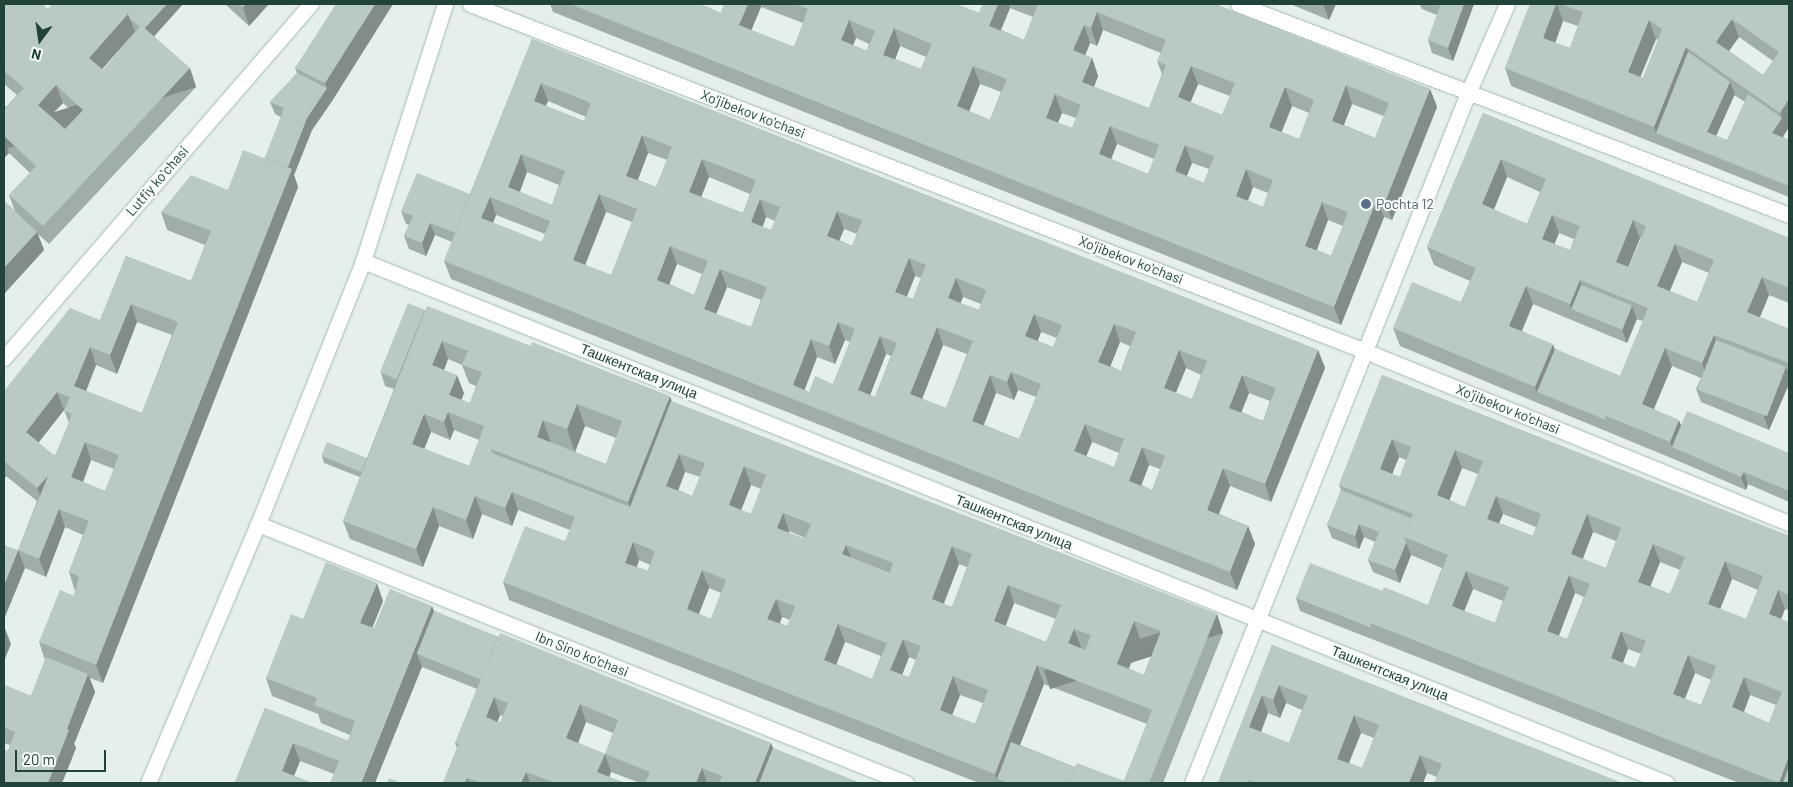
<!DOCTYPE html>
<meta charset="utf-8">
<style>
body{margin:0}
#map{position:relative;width:1793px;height:787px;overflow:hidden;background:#e5efeb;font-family:Barlow,sans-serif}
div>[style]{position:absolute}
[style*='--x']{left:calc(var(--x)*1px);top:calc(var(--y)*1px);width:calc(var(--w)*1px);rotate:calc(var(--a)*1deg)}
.roads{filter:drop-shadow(0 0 1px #a6b8b3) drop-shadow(0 0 1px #a6b8b3)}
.minor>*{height:15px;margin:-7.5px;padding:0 7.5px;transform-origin:7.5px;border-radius:7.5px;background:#fff}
.wall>*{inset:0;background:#9faea9}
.shaded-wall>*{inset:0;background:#828d89;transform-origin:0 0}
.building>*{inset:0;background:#b9cac4;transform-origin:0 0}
.dots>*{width:14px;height:14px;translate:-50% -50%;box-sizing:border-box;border:2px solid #f6fbf8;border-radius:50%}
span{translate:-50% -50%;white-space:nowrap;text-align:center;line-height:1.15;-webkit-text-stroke:4px #f6fbf8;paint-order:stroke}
.street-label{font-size:14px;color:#21433b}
.service-label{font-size:14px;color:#4e5e75}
.left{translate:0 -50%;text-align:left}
.frame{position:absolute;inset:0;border:5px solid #21433b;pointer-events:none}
.north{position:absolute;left:15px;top:15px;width:50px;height:50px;-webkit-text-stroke:4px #f6fbf8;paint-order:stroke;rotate:194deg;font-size:14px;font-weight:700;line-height:20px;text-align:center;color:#21433b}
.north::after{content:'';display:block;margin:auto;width:18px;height:22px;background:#21433b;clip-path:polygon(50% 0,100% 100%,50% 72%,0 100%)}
.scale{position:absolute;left:15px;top:750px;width:91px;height:22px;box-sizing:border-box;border:2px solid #21433b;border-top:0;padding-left:6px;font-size:15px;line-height:18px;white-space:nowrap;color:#21433b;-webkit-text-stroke:4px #f6fbf8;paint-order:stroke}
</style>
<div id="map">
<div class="roads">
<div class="minor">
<i style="--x:470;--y:4;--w:960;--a:21.19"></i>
<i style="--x:1365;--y:351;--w:458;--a:22.1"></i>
<i style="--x:1238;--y:4;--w:590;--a:20.95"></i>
<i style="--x:363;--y:261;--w:1404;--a:21.83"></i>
<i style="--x:4;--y:358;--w:469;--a:-49.1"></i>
<i style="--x:258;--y:524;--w:698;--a:21.79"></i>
<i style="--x:148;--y:783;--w:281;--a:-67"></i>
<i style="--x:258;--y:524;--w:283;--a:-68.2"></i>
<i style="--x:363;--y:261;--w:270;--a:-72.3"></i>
<i style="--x:1192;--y:783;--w:743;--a:-68.2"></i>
<i style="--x:1468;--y:93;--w:97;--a:-66.3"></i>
</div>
</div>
<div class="wall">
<i style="clip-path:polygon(evenodd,4px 4px,48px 9px,183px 4px,154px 36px,196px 87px,49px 244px,38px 234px,44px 250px,4px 294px,4px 201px,15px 211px,9px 195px,30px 173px,9px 153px,4px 158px,4px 105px,6px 107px,17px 95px,4px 84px,4px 4px,134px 32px,135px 32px,103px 70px,102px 69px,134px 32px,4px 4px,63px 103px,77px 116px,65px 129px,50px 116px,63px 103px)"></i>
<i style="clip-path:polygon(225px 4px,269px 4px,249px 26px)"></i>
<i style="clip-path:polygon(evenodd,393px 4px,332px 101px,312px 130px,294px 175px,298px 187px,103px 683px,90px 678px,95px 692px,74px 744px,76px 748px,62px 783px,4px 783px,8px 751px,10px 745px,4px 743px,4px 685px,31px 696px,45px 660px,39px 642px,74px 596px,75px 591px,69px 572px,83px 535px,65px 527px,46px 577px,25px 568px,4px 619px,18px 550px,37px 501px,6px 476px,4px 479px,4px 391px,100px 320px,126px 256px,191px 281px,205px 245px,167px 230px,161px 212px,228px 190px,265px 158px,281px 117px,275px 114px,270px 102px,297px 73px,295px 68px,393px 4px,137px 322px,172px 335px,142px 413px,86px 391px,96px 365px,117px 374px,137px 322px,393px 4px,64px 410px,69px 423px,55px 456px,38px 443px,64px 410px,393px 4px,91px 460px,114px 469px,105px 491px,83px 482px,91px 460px)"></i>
<i style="clip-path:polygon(evenodd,550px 4px,641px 4px,644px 5px,705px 6px,721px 13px,724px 4px,956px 4px,979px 13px,983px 4px,1215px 4px,1430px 89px,1437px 107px,1392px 220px,1384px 217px,1341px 325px,553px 12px,550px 4px,761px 7px,803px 23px,794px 47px,751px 30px,761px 7px,550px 4px,1010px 8px,1033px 17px,1024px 40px,1001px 30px,1010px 8px,550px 4px,1103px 30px,1161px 53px,1157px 61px,1162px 74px,1149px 108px,1094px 87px,1098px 76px,1092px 58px,1085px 55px,1090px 43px,1097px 46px,1103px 30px,550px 4px,856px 38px,869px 44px,867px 51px,853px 45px,856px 38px,550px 4px,900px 46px,926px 57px,921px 69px,895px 59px,900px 46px,550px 4px,980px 84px,1001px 92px,990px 120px,969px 111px,980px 84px,550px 4px,1198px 84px,1230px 96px,1222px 115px,1190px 102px,1198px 84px,550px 4px,1352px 104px,1384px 116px,1375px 138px,1344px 125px,1352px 104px,550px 4px,1292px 106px,1309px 113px,1299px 139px,1281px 132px,1292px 106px,550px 4px,1062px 113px,1076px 118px,1072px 128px,1058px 123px,1062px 113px,550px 4px,1117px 144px,1154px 159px,1148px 174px,1111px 159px,1117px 144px,550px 4px,1192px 163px,1209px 169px,1204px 183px,1187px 176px,1192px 163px,550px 4px,1253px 187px,1268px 193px,1263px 207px,1248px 201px,1253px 187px,550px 4px,1328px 220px,1343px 226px,1331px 256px,1317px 250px,1328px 220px)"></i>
<i style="clip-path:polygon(1290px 4px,1336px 4px,1329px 20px)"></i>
<i style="clip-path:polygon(1419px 4px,1474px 4px,1453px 61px,1432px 53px,1428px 40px,1437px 15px,1422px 9px)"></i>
<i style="clip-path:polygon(evenodd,1530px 4px,1789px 4px,1789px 127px,1783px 137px,1789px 140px,1789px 197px,1511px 86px,1505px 68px,1530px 4px,1563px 21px,1578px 26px,1570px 48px,1555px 43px,1563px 21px,1530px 4px,1739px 37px,1773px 61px,1763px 75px,1729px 51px,1739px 37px,1530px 4px,1656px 39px,1658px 40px,1643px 78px,1640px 77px,1656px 39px,1530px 4px,1734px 95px,1745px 102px,1727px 140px,1716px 136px,1734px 95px)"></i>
<i style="clip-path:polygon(evenodd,532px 39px,1318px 350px,1325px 368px,1271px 502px,1230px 486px,1219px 514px,1248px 526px,1255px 544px,1237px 590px,451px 279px,444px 261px,452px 242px,435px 235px,426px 256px,409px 249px,404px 236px,409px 225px,406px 224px,401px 211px,470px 194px,532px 39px,548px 101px,586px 117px,584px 121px,546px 106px,548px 101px,532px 39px,648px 153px,667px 160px,656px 187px,638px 180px,648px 153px,532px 39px,527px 172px,559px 185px,552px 205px,520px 192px,527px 172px,532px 39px,709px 177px,750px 194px,743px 213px,701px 197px,709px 177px,532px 39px,606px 212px,632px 222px,611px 275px,585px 265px,606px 212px,532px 39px,496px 215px,545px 234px,542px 242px,493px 223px,496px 215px,532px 39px,766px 217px,775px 221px,771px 230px,763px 227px,766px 217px,532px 39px,844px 229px,857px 234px,852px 246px,839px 240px,844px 229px,532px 39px,677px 264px,702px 274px,694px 295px,669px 284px,677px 264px,532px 39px,915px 276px,921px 278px,913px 299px,907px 297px,915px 276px,532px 39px,727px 287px,761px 300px,751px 327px,716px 314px,727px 287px,532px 39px,963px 297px,981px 304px,979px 310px,960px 303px,963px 297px,532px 39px,1041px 332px,1057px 338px,1053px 347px,1038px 341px,1041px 332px,532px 39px,845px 340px,850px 342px,833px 384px,809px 392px,804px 390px,817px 357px,835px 364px,845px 340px,532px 39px,1120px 342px,1130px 346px,1121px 371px,1110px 366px,1120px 342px,532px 39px,943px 345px,967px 354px,946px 408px,922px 399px,943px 345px,532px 39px,886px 354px,891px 356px,875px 397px,870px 395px,886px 354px,532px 39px,1186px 368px,1201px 375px,1192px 399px,1176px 393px,1186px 368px,532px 39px,1018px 390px,1036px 397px,1019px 439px,984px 425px,996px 393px,1014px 400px,1018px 390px,532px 39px,1249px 393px,1270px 401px,1263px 421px,1241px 412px,1249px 393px,532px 39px,1092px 442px,1119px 453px,1114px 467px,1086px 456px,1092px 442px,532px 39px,1149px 465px,1160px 469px,1152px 490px,1141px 485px,1149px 465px)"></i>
<i style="clip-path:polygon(evenodd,1483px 113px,1789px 238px,1789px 303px,1769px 295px,1760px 317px,1789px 329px,1789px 384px,1769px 430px,1701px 402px,1696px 389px,1701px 378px,1672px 366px,1654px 409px,1681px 425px,1789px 453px,1789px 502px,1748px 484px,1746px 490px,1676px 460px,1400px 346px,1393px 328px,1461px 302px,1470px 281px,1434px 265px,1427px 247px,1483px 113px,1507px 177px,1540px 192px,1527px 224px,1494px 210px,1507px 177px,1483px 113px,1559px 233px,1574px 239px,1570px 250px,1554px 244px,1559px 233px,1483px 113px,1640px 238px,1641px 239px,1629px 267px,1628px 267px,1640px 238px,1483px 113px,1682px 262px,1709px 273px,1697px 302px,1670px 291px,1682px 262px,1483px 113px,1533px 304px,1627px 343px,1636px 319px,1643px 321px,1620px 376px,1555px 349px,1522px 331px,1533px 304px)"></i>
<i style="clip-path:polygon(evenodd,425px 310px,671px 401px,1217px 614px,1223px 633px,1163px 783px,979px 783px,509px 600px,503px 582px,565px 541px,570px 530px,518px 510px,512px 526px,482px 514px,473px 539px,439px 526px,423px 567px,350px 539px,343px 521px,360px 477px,324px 463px,322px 456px,367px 458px,394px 389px,385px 386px,381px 373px,425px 310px,448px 359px,462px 365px,469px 383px,476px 386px,470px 403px,461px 400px,464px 393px,444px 370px,448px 359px,425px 310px,585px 426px,616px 438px,606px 464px,575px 452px,585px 426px,425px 310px,454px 430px,479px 440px,469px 466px,424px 449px,431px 432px,450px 440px,454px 430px,425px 310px,685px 472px,700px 477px,692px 496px,678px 490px,685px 472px,425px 310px,751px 485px,761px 489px,751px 514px,741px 510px,751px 485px,425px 310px,789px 531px,805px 538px,805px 539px,789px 533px,789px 531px,425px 310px,639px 560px,650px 565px,648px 571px,637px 567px,639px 560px,425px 310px,959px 564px,967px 567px,952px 607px,944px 604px,959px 564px,425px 310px,709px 588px,721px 593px,711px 619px,699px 614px,709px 588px,425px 310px,1014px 603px,1056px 619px,1046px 642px,1006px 626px,1014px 603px,425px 310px,782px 617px,790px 620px,787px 626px,780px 623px,782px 617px,425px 310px,1140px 639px,1155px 645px,1144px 675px,1129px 669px,1140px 639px,425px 310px,845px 642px,881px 656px,872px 679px,836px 664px,845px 642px,425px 310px,909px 657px,916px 660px,909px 677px,902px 675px,909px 657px,425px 310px,1044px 684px,1147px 724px,1124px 781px,1075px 767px,1020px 745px,1044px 684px,425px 310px,960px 695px,983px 703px,975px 724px,952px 715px,960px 695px)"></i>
<i style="clip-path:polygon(evenodd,1382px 375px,1789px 536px,1789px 610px,1785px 609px,1781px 619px,1789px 783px,1739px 783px,1300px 611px,1296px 598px,1383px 591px,1428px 605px,1442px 568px,1411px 555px,1400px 583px,1373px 572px,1368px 560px,1375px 542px,1364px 537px,1359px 549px,1332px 538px,1327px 525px,1341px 490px,1339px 485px,1382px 375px,1399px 457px,1406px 460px,1400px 477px,1392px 474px,1399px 457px,1382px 375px,1462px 468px,1478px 474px,1465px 507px,1449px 500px,1462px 468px,1382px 375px,1503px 514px,1536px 527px,1533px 536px,1499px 523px,1503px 514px,1382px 375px,1593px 532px,1616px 541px,1606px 568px,1583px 559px,1593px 532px,1382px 375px,1660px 562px,1680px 570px,1670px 594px,1650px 586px,1660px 562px,1382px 375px,1732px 579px,1758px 590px,1746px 619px,1720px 609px,1732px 579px,1382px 375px,1473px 589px,1503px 601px,1495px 623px,1464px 611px,1473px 589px,1382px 375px,1575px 593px,1584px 597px,1567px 639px,1559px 636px,1575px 593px,1382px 375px,1628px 649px,1641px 654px,1635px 668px,1623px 663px,1628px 649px,1382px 375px,1695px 673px,1711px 680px,1701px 705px,1685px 699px,1695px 673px,1382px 375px,1750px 695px,1776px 705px,1769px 723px,1744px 712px,1750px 695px)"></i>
<i style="clip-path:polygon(evenodd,383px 601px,372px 628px,374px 628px,432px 606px,434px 611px,498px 637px,771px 743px,773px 748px,860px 783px,640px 783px,611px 772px,609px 777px,625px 783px,443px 783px,457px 748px,455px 743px,477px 689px,422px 667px,334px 774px,300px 761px,294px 776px,312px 783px,236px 783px,235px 782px,265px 708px,348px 741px,350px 735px,321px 723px,318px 714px,272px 696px,266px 678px,303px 619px,383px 601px,500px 715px,503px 716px,500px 723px,498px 722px,500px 715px,383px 601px,586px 722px,613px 733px,605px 754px,578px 743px,586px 722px)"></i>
<i style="clip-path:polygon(evenodd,1272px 645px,1622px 783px,1437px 777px,1427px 773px,1423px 783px,1218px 783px,1272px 645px,1286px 703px,1302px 710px,1289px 743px,1261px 732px,1268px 713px,1280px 718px,1286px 703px,1272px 645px,1361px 733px,1374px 738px,1362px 768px,1349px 763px,1361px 733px)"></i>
</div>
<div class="shaded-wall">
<i style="clip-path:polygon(167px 4px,183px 4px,148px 43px,143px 30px)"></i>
<i style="clip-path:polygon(246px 4px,269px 4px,249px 26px,243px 7px)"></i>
<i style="clip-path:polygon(375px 4px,393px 4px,332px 101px,312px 130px,294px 175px,298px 187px,103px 683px,96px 665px,307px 118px,327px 88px,325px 83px)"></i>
<i style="clip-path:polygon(748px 4px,760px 4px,761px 7px,746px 43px,739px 25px)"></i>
<i style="clip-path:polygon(998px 4px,1009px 4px,1010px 8px,995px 44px,989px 26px)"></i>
<i style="clip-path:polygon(1323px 4px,1336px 4px,1329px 20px)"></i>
<i style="clip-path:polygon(1464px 4px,1474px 4px,1453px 61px,1448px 48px)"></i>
<i style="clip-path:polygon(1556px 4px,1557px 4px,1563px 21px,1550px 57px,1543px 38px)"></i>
<i style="clip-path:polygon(1097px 12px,1103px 30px,1097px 46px,1091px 28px)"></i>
<i style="clip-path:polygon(128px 14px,135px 32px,96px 76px,89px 58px)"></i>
<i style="clip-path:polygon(1732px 19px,1739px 37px,1722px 60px,1716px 42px)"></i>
<i style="clip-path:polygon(849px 20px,856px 38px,847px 59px,841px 40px)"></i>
<i style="clip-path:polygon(1649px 20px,1656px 39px,1635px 90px,1628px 72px)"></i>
<i style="clip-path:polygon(1084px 25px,1090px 43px,1080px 68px,1073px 50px)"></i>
<i style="clip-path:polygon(894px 28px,900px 46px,890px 73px,883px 55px)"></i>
<i style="clip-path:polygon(1686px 47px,1693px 65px,1656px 133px,1654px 127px)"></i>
<i style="clip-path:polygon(1092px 58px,1098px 76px,1089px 100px,1082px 82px)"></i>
<i style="clip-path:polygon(973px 66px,980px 84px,964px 124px,957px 106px)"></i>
<i style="clip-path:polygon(1191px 66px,1198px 84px,1185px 116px,1178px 97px)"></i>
<i style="left:190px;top:68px;width:20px;height:216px;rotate:72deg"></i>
<i style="clip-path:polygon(1730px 82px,1735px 94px,1712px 145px,1707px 132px)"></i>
<i style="clip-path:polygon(541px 83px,548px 101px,540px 119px,534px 101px)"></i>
<i style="clip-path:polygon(56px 85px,63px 103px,44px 123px,38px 105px)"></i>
<i style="clip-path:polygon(1346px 85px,1352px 104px,1338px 139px,1332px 121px)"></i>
<i style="clip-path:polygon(1285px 87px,1292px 106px,1276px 146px,1269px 127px)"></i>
<i style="clip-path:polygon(1430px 89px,1437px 107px,1392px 220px,1385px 202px)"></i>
<i style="clip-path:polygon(1055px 94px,1062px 113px,1052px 136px,1046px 118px)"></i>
<i style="clip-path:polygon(1789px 99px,1789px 127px,1777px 146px,1772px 133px,1782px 118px,1780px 113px)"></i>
<i style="clip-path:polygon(1110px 126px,1117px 144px,1106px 172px,1099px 154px)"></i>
<i style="clip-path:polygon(642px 135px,648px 153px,632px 194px,626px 176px)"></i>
<i style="clip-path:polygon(4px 139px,9px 153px,4px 158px)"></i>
<i style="clip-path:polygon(1185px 145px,1192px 163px,1181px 189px,1175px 171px)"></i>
<i style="clip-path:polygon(521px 154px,527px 172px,514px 206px,508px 187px)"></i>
<i style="clip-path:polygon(702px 159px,709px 177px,696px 210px,689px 192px)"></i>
<i style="clip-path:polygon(1501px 159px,1507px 177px,1488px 223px,1482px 204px)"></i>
<i style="clip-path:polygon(1246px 169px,1253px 187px,1242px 214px,1236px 196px)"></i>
<i style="clip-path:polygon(599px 194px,606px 212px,580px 278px,573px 260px)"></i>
<i style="clip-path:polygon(490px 197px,496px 215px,488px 236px,481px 218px)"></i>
<i style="clip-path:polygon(760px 199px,766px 217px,757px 240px,751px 222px)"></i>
<i style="clip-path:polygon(1377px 199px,1384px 217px,1341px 325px,1334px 307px)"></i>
<i style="clip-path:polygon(1322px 202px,1328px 220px,1311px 264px,1305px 246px)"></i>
<i style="clip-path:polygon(837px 211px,844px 229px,834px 254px,827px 236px)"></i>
<i style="clip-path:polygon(1552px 215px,1559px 233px,1549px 257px,1542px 239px)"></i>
<i style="clip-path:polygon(1633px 220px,1640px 238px,1623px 280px,1616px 262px)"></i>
<i style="clip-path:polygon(430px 223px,435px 235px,426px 256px,422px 243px)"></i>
<i style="clip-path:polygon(37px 232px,44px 250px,4px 294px,4px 268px)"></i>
<i style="clip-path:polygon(1675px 244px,1682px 262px,1664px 304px,1657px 286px)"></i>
<i style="clip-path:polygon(670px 246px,677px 264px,664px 298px,657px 280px)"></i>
<i style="clip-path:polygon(909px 258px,915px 276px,901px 310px,895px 292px)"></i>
<i style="clip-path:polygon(720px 269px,727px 287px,711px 327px,704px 309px)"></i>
<i style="clip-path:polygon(1762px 277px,1769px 295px,1754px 331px,1747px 312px)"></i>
<i style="clip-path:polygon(956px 278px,963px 297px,955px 316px,948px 298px)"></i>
<i style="clip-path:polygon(1580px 280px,1586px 298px,1571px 309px,1570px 304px)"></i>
<i style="clip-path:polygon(1526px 286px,1533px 304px,1516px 344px,1509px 326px)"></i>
<i style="clip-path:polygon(131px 304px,137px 322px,117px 374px,110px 355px)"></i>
<i style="clip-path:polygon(1632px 306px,1637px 319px,1627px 343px,1622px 330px)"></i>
<i style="clip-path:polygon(1034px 314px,1041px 332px,1032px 354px,1025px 336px)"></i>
<i style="clip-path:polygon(838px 322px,845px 340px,835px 364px,829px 346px)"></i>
<i style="clip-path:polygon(1114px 324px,1120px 342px,1105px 380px,1098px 362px)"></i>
<i style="clip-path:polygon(937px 327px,943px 345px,917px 412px,910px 394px)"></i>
<i style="clip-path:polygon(1714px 335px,1721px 353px,1709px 382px,1702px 363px)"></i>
<i style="clip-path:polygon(880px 336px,886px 354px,865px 408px,858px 390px)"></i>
<i style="clip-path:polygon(811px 339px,817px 357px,800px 402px,793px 385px)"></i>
<i style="clip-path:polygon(442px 341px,448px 359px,439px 383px,432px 365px)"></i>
<i style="clip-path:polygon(1553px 344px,1559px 362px,1537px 392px,1535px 387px)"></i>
<i style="clip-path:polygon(90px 347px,96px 365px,81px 404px,74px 386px)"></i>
<i style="clip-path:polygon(1665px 348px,1672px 366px,1648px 422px,1642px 404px)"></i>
<i style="clip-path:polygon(1179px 350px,1186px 368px,1170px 406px,1164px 388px)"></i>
<i style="clip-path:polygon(1318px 350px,1325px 368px,1271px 502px,1265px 484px)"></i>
<i style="clip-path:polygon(1786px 367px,1789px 375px,1789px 384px,1769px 430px,1764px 417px)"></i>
<i style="clip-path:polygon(1011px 372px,1018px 390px,1014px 400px,1007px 382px)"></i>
<i style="clip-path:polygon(457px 375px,464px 393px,456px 414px,449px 395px)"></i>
<i style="clip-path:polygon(990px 375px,996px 393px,978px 439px,972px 421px)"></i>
<i style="clip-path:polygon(1242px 375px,1249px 393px,1236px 426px,1229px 408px)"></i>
<i style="clip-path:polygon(57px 392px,64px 410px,32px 451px,26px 432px)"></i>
<i style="clip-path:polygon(670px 396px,678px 419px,636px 525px,628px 502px)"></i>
<i style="clip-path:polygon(577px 404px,585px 426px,575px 452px,567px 429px)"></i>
<i style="clip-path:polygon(448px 412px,454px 430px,450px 440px,444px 422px)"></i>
<i style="clip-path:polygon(424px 414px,431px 432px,419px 462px,412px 444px)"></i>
<i style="clip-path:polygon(543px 420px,551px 443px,537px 437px)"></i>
<i style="clip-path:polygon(1679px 420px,1686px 438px,1672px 447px,1670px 442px)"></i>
<i style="clip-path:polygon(1085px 424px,1092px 442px,1081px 469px,1074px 451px)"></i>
<i style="clip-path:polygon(1392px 439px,1399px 457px,1387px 487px,1380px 469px)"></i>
<i style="clip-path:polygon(85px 442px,91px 460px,78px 495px,71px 477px)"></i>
<i style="clip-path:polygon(1142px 447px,1149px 465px,1136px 499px,1129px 481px)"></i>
<i style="clip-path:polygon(1455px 450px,1462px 468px,1444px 514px,1437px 495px)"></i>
<i style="clip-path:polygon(679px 454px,685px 472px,673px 504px,666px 486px)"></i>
<i style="clip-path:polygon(744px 466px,751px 485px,736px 523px,729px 505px)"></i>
<i style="clip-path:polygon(1223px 468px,1230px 486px,1213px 528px,1207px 510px)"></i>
<i style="clip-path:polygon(4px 469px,6px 476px,4px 479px)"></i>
<i style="clip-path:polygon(1744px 472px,1748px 484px,1746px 490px,1741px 477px)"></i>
<i style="clip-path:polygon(48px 476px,44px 506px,37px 488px)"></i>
<i style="clip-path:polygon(512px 492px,518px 510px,512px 526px,505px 508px)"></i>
<i style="clip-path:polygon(475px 496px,482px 514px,473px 539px,466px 520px)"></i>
<i style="clip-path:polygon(1496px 496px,1503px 514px,1493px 537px,1487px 519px)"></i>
<i style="clip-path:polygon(433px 507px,439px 526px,423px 567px,416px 549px)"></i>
<i style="clip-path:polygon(59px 509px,65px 527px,46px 577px,39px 559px)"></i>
<i style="clip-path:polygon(783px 513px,789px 531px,783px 546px,777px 528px)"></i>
<i style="clip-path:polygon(1587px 514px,1593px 532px,1577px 572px,1571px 554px)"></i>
<i style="clip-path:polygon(1359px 524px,1364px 537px,1359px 549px,1355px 536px)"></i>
<i style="clip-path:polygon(1248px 526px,1255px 544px,1237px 590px,1230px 572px)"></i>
<i style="clip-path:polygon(633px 542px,639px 560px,631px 581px,625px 563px)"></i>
<i style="clip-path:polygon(1406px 543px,1411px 555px,1400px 583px,1395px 570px)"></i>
<i style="clip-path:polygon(1653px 544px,1660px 562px,1645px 600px,1638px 582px)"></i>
<i style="clip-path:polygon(846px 545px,853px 563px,842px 554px)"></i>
<i style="clip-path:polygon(952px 546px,959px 564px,938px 617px,932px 599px)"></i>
<i style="clip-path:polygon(18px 550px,25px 568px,4px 619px,4px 585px)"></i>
<i style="clip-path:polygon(1725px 561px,1732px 579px,1715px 622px,1708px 604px)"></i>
<i style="clip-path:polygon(702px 570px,709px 588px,693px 628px,687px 609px)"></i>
<i style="clip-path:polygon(1466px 571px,1473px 589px,1459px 624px,1452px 606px)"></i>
<i style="clip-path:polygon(1569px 575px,1575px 593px,1553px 650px,1547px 631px)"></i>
<i style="clip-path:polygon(377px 583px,383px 601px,367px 641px,360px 623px)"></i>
<i style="clip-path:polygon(1008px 585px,1014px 603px,1000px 639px,994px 621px)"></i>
<i style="clip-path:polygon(1778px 590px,1785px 609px,1776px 632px,1769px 614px)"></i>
<i style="clip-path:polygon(776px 599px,782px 617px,774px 637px,767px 619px)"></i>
<i style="clip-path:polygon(432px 606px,439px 624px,417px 654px,422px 667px,375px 783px,361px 783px)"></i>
<i style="left:1217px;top:614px;width:20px;height:182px;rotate:72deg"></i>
<i style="clip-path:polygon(1134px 621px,1140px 639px,1123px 682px,1117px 664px)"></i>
<i style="clip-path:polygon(838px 624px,845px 642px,831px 678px,824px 660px)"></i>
<i style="clip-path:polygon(4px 626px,11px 644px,4px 661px)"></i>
<i style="clip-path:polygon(1074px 629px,1081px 647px,1075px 662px,1068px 643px)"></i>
<i style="clip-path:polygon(1621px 631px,1628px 649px,1617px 677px,1611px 658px)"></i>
<i style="clip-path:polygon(903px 639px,909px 657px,897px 688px,890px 670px)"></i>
<i style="clip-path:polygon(1688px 655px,1695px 673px,1679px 712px,1673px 694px)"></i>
<i style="clip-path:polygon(1037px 665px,1044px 684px,1005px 783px,997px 779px,995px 774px)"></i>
<i style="clip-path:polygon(88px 674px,95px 692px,74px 744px,76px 748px,62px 783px,48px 783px,67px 729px)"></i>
<i style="clip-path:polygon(953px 676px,960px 695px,947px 728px,940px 710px)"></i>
<i style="clip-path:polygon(1744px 677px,1750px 695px,1739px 725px,1732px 707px)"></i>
<i style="clip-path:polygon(1279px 685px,1286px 703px,1280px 718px,1273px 700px)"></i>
<i style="clip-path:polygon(1262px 695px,1268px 713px,1256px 745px,1249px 727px)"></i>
<i style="clip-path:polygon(494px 697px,500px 715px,492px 735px,486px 717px)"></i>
<i style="clip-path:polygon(580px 704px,586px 722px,573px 756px,566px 738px)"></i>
<i style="clip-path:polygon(1354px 715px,1361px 733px,1343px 777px,1337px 759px)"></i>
<i style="clip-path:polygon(293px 743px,300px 761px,291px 783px,282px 771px)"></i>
<i style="clip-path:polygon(771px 743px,778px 761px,769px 783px,755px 783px)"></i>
<i style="clip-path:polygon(605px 754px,611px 772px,607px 783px,597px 772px)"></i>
<i style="clip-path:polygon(1420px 755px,1427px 773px,1423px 783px,1409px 783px)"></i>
<i style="clip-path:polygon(1789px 756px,1789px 783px,1779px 783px)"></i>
<i style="clip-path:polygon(702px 768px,707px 783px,696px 783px)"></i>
<i style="clip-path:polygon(526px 772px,530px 783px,521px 783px)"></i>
<i style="clip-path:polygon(467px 778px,469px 783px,465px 783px)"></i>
</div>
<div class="building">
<i style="clip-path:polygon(evenodd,4px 4px,42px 4px,48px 9px,52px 4px,116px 4px,128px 14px,89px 58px,103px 70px,141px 25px,190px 68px,43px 226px,9px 195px,36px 166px,4px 136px,4px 110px,24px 88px,4px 71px,4px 58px,6px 56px,4px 54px,4px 4px,56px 85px,83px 110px,65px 129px,38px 105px,56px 85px)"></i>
<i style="clip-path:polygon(116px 4px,167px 4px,145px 28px,141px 25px,140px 27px,130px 19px,128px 14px)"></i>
<i style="clip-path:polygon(239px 4px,246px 4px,243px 7px)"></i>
<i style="clip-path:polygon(336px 4px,375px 4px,325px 83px,295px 68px)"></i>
<i style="clip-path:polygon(evenodd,570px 4px,641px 4px,644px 5px,644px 4px,699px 4px,721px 13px,724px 4px,748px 4px,739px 25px,794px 47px,808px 9px,794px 4px,956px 4px,979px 13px,983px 4px,998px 4px,989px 26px,1024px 40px,1038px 4px,1215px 4px,1430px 89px,1385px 202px,1377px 199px,1334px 307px,570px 4px,1097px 12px,1166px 40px,1157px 61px,1166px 65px,1149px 108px,1082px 82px,1092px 58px,1073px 50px,1084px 25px,1091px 28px,1097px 12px,570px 4px,849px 20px,875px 31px,867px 51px,841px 40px,849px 20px,570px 4px,894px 28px,932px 44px,921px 69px,883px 55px,894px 28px,570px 4px,973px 66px,1007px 79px,990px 120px,957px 106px,973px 66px,570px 4px,1191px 66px,1235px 83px,1222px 115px,1178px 97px,1191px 66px,570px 4px,1346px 85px,1389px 103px,1375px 138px,1332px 121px,1346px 85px,570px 4px,1285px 87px,1314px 100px,1299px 139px,1269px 127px,1285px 87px,570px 4px,1055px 94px,1081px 105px,1072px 128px,1046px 118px,1055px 94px,570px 4px,1110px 126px,1159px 145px,1148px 174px,1099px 154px,1110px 126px,570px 4px,1185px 145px,1214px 156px,1204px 183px,1175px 171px,1185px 145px,570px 4px,1246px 169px,1273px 180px,1263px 207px,1236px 196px,1246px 169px,570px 4px,1322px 202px,1348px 212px,1331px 256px,1305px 246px,1322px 202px)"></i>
<i style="clip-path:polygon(1435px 4px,1464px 4px,1448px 48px,1428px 40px,1440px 6px)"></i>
<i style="clip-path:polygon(evenodd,1530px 4px,1556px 4px,1543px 38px,1570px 48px,1583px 12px,1560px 4px,1789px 4px,1789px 99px,1780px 113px,1686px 47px,1654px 127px,1505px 68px,1530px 4px,1732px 19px,1779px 52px,1763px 75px,1716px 42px,1732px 19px,1530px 4px,1649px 20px,1662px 29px,1643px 78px,1628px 72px,1649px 20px)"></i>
<i style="clip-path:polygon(evenodd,532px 39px,1318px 350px,1265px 484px,1223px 468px,1207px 510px,1248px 526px,1230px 572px,444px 261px,532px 39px,541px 83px,591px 103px,584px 121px,534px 101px,541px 83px,532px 39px,642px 135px,672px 147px,656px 187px,626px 176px,642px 135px,532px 39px,521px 154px,565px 171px,552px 205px,508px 187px,521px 154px,532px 39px,702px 159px,756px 180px,743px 213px,689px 192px,702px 159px,532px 39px,599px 194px,637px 209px,611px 275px,573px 260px,599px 194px,532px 39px,490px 197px,550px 221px,542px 242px,481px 218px,490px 197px,532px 39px,760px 199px,780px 207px,771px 230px,751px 222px,760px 199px,532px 39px,837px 211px,862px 220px,852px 246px,827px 236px,837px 211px,532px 39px,670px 246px,708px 261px,694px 295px,657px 280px,670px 246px,532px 39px,909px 258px,926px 265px,913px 299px,895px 292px,909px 258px,532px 39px,720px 269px,767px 287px,751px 327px,704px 309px,720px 269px,532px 39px,956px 278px,986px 290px,979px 310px,948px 298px,956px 278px,532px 39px,1034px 314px,1062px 325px,1053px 347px,1025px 336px,1034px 314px,532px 39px,838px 322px,855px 329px,833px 384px,815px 376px,809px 392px,793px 385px,811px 339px,829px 346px,838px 322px,532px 39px,1114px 324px,1136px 332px,1121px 371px,1098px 362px,1114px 324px,532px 39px,937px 327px,973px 341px,946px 408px,910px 394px,937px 327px,532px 39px,880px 336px,897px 343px,875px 397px,858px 390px,880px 336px,532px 39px,1179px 350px,1207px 361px,1192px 399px,1164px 388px,1179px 350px,532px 39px,1011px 372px,1041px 384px,1019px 439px,972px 421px,990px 375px,1007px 382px,1011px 372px,532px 39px,1242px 375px,1276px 388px,1263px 421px,1229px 408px,1242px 375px,532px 39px,1085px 424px,1124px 439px,1114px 467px,1074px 451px,1085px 424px,532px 39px,1142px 447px,1165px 456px,1152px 490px,1129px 481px,1142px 447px)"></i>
<i style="clip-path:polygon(1688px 52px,1730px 82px,1707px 132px,1727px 140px,1748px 94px,1782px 118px,1772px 133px,1789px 140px,1789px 186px,1656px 133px)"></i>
<i style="clip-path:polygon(297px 73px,327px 88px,307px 118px,288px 167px,265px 158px,284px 108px,270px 102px)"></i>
<i style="clip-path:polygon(evenodd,1483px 113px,1789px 238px,1789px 288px,1762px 277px,1747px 312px,1789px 329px,1789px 363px,1714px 335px,1702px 363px,1665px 348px,1642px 404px,1679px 420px,1670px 442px,1604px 415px,1648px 308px,1580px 280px,1570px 304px,1526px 286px,1509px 326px,1553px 344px,1535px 387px,1393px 328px,1412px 282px,1461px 302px,1476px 268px,1427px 247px,1483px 113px,1501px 159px,1546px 179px,1527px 224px,1482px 204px,1501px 159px,1483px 113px,1552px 215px,1580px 226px,1570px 250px,1542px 239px,1552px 215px,1483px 113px,1633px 220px,1646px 226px,1629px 267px,1616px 262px,1633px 220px,1483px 113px,1675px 244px,1714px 260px,1697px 302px,1657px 286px,1675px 244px)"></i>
<i style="clip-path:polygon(evenodd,243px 150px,292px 169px,96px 665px,39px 642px,60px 590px,74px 596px,79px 577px,69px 572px,89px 521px,59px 509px,39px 559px,18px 550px,4px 585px,4px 545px,18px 550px,48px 476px,37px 488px,4px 461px,4px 391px,70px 308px,100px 320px,126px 256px,191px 281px,211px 231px,161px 212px,191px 175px,228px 190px,243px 150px,131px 304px,178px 322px,142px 413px,74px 386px,90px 347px,110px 355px,131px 304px,243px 150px,57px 392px,70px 397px,64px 411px,72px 414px,55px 456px,26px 432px,57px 392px,243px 150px,85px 442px,119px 455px,105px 491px,71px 477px,85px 442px)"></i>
<i style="clip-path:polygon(417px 173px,470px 194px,455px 233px,430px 223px,422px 243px,404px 236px,413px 216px,401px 211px)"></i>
<i style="clip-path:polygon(4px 201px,37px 232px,4px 268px)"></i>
<i style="left:1581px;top:285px;width:55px;height:26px;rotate:22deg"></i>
<i style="left:408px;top:303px;width:18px;height:75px;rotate:22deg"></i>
<i style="clip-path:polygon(evenodd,427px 306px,531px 346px,491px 449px,492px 453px,630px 507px,671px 401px,1217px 614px,1149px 783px,1069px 783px,1077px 763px,1124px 781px,1152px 710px,1037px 665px,995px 774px,503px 582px,525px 526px,565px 541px,575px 517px,512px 492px,505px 508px,475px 496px,466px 520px,433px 507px,416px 549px,343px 521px,427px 306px,442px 341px,468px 351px,462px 365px,482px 372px,470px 403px,449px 395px,457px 375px,432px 365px,442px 341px,427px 306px,448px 412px,484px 426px,469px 466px,412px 444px,424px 414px,444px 422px,448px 412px,427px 306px,679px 454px,705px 463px,692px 496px,666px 486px,679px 454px,427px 306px,744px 466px,766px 475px,751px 514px,729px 505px,744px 466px,427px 306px,783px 513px,811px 524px,805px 539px,777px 528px,783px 513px,427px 306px,633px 542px,655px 551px,648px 571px,625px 563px,633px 542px,427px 306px,846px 545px,893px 563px,890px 573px,842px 554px,846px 545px,427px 306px,952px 546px,972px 554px,952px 607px,932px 599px,952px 546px,427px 306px,702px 570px,726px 580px,711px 619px,687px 609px,702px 570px,427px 306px,1008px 585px,1061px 605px,1046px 642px,994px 621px,1008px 585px,427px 306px,776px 599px,795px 606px,787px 626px,767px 619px,776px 599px,427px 306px,1134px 621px,1161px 631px,1144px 675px,1117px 664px,1134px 621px,427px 306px,838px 624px,887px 643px,872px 679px,824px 660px,838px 624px,427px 306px,1074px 629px,1091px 635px,1085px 650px,1068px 643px,1074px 629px,427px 306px,903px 639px,921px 646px,909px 677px,890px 670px,903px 639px,427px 306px,953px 676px,988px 690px,975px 724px,940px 710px,953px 676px)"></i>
<i style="left:1716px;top:340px;width:75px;height:53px;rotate:21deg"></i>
<i style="clip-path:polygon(evenodd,532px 342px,670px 396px,628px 502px,491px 449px,532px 342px,577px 404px,622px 421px,606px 464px,537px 437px,543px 420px,567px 429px,577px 404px)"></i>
<i style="clip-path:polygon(1555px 349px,1620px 376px,1604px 415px,1606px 420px,1537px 392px)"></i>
<i style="clip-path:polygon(evenodd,1382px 375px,1789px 536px,1789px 595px,1778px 590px,1769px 614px,1789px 622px,1789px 756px,1779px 783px,1370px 623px,1384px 587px,1428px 605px,1448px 555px,1404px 537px,1413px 514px,1339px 485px,1382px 375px,1392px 439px,1411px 447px,1400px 477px,1380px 469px,1392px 439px,1382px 375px,1455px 450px,1483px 461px,1465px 507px,1437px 495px,1455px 450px,1382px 375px,1496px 496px,1541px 514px,1533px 536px,1487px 519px,1496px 496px,1382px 375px,1587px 514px,1621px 528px,1606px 568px,1571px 554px,1587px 514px,1382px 375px,1653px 544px,1685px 557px,1670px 594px,1638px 582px,1653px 544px,1382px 375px,1725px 561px,1763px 576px,1746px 619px,1708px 604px,1725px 561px,1382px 375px,1466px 571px,1509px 587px,1495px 623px,1452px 606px,1466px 571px,1382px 375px,1569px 575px,1590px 584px,1567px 639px,1547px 631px,1569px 575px,1382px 375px,1621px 631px,1646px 641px,1635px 668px,1611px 658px,1621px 631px,1382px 375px,1688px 655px,1716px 666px,1701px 705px,1673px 694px,1688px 655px,1382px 375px,1744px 677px,1782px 692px,1769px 723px,1732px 707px,1744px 677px)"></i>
<i style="clip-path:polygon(1687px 411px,1789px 453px,1789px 491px,1744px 472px,1741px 477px,1672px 447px)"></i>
<i style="left:327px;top:442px;width:43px;height:15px;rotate:22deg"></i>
<i style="clip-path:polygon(1341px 490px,1411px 518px,1404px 537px,1406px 543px,1395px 570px,1368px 560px,1379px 532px,1359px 524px,1355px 536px,1327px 525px)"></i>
<i style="clip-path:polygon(326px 562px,377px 583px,360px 623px,374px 628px,390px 589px,432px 606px,361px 783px,330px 783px,339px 761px,293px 743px,282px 771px,312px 783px,239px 783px,235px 782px,265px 708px,348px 741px,355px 721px,314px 705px,317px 698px,266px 678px,291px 614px,303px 619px)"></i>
<i style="clip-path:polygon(1310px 563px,1383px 591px,1370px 623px,1372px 628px,1296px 598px)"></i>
<i style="left:434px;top:611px;width:69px;height:46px;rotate:22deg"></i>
<i style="clip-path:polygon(evenodd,500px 633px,771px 743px,755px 783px,719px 783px,722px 776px,702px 768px,696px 783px,645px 783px,650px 772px,605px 754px,597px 772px,625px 783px,555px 783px,526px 772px,521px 783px,482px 783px,467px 778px,465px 783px,443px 783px,459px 744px,455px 743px,500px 633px,494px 697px,508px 703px,500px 723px,486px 717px,494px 697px,500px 633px,580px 704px,618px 720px,605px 754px,566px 738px,580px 704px)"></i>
<i style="clip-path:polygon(evenodd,1272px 645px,1622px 783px,1434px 783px,1442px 764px,1420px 755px,1409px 783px,1258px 783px,1249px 780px,1248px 783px,1218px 783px,1272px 645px,1279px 685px,1308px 696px,1289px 743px,1249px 727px,1262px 695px,1273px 700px,1279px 685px,1272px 645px,1354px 715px,1379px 725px,1362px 768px,1337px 759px,1354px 715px)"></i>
<i style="clip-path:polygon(46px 657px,88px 674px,67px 729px,69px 730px,48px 783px,4px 783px,4px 749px,8px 751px,15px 732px,4px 727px,4px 685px,31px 696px)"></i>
<i style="clip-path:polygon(1011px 742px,1075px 767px,1069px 783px,1007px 783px,997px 779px)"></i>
<i style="clip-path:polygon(773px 748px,860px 783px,759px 783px)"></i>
<i style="clip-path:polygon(1789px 766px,1789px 783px,1783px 783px)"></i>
<i style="clip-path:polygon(389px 778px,401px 783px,387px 783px)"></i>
</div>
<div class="dots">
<i style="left:1366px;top:204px;background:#5c6f8a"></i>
</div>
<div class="street-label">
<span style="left:753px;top:114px;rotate:21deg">Xo'jibekov ko'chasi</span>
<span style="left:157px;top:181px;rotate:-49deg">Lutfiy koʻchasi</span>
<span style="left:1131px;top:260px;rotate:21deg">Xo'jibekov ko'chasi</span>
<span style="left:639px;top:371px;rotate:22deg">Ташкентская улица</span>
<span style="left:1508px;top:409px;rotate:22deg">Xo'jibekov ko'chasi</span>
<span style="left:1014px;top:522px;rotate:22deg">Ташкентская улица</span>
<span style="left:582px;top:654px;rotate:22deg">Ibn Sino ko'chasi</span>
<span style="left:1390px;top:673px;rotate:22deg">Ташкентская улица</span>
</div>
<div class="service-label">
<span class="left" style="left:1376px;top:204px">Pochta 12</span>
</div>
<div class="frame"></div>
<div class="north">N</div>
<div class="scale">20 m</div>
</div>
